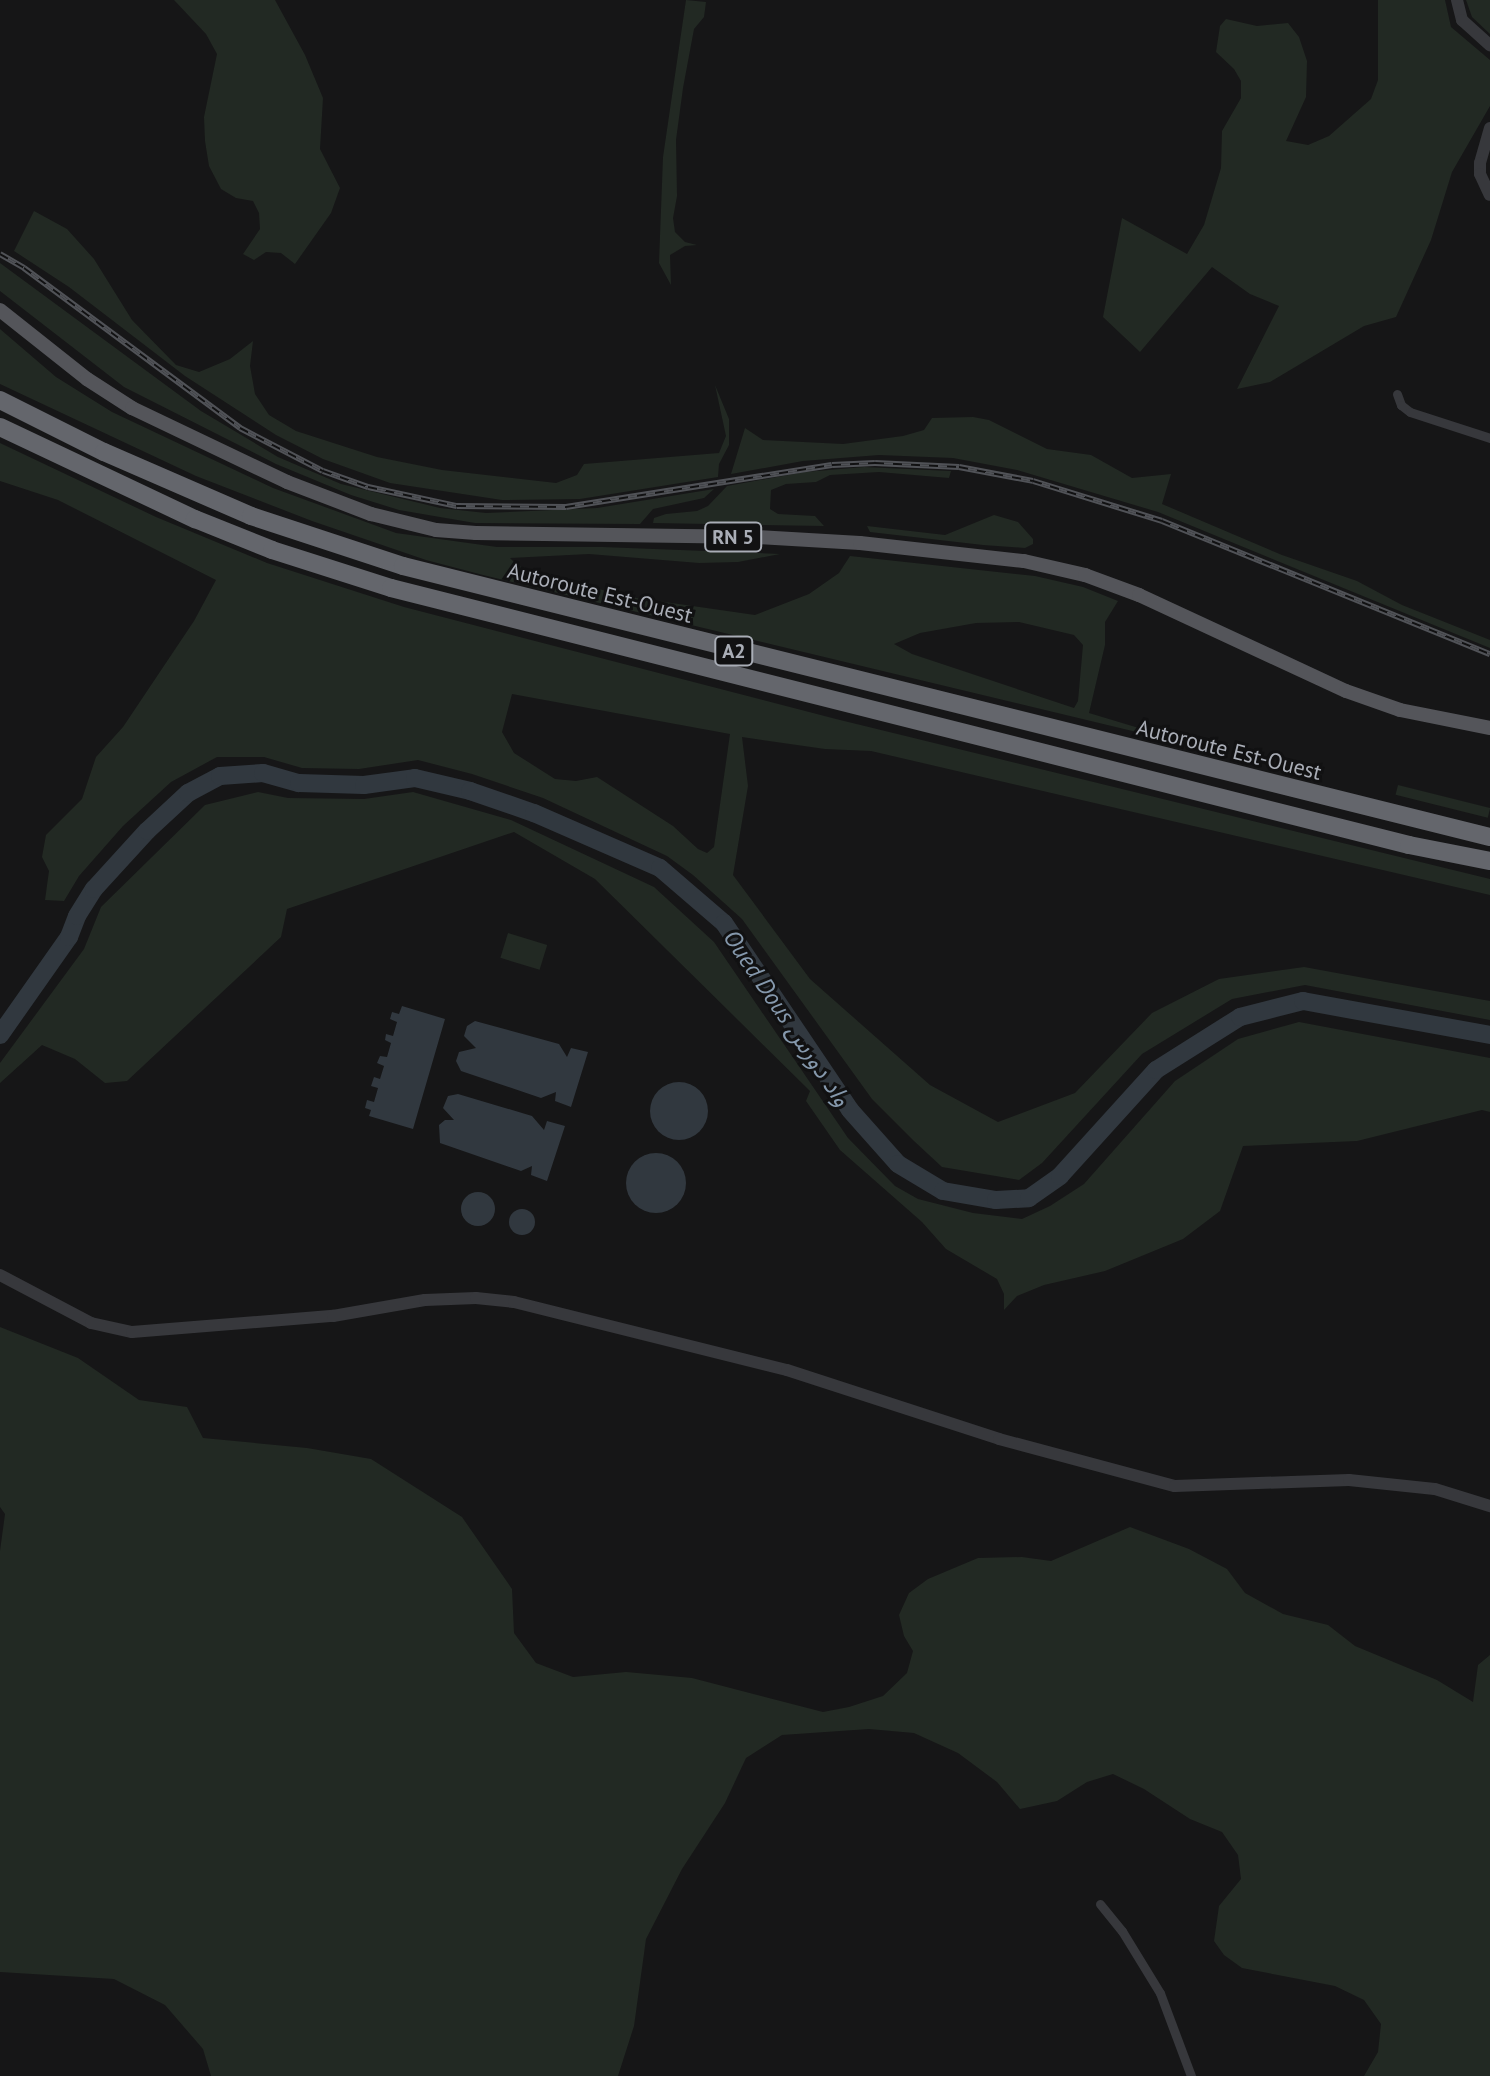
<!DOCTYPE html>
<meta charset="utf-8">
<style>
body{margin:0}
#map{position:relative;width:1490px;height:2076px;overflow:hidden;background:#161617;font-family:"PT Sans","Noto Sans Arabic",sans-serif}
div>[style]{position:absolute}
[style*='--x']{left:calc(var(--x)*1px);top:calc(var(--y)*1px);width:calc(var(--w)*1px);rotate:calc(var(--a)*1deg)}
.green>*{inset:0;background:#222923;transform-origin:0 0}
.water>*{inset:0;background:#31383f}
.round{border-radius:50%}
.river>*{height:18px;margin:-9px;padding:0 9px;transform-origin:9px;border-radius:9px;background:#31383f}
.minor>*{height:9px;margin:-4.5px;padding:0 4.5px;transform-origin:4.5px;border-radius:4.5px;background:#37383c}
.tertiary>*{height:12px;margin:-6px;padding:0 6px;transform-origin:6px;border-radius:6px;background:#37383c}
.primary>*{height:14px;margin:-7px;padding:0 7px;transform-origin:7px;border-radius:7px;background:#54555a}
.motorway>*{height:18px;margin:-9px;padding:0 9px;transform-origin:9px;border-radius:9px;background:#64666c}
.rail>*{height:6px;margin-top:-3px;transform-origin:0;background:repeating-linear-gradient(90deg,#111112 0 9px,#505257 0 18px);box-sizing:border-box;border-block:2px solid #505257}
span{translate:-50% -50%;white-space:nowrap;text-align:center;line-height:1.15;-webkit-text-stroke:6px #111112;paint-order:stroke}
.shield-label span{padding:2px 6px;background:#111112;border:2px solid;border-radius:6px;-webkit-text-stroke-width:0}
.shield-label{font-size:20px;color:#a9adb6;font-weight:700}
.street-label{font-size:22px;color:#a9adb6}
.water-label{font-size:24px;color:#8598ac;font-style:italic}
</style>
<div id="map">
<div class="green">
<i style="clip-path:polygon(174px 0,275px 0,305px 55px,323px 98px,320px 149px,340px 188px,331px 213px,295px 264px,281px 253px,266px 252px,254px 260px,243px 254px,260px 229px,259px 213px,253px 201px,236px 198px,221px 189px,209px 166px,205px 141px,204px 117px,217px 54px,206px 34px)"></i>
<i style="clip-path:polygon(686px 0,706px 2px,704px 17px,694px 29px,683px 88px,676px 140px,677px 196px,673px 218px,675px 232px,685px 242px,697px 245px,685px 246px,670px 255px,671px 285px,659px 263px,663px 157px)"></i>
<i style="clip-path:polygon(1378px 0,1445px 0,1451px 27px,1490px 60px,1490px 106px,1452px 172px,1431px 240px,1396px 317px,1364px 326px,1270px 382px,1237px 389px,1279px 306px,1250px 294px,1212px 267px,1140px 352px,1103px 317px,1122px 218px,1187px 254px,1204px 225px,1221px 168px,1222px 131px,1241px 98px,1241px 81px,1234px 69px,1216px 52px,1220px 26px,1226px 19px,1257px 26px,1288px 23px,1299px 37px,1307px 61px,1306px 97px,1286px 141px,1308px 145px,1329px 136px,1371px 99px,1378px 80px)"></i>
<i style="clip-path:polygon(1466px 0,1490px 0,1490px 34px,1472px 17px)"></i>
<i style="clip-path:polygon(34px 211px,67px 229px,94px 259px,132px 320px,176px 365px,199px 372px,230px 359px,253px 341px,250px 366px,255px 394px,269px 415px,296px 431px,377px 457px,442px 470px,556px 483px,577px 475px,584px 464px,719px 453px,726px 436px,715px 385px,729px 419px,729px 445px,719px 464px,718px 477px,580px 499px,502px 500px,390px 483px,323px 459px,276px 435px,185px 376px,69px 287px,14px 251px)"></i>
<i style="clip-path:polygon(0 263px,201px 411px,278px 457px,341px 484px,440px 508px,486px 513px,597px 508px,714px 489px,704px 498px,653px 509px,640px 524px,475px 523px,399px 510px,351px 495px,276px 464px,124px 387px,0 291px)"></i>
<i style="clip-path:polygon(evenodd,0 329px,56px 377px,112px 412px,273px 488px,396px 533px,497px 547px,602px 547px,780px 554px,738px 562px,699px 563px,589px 554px,510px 558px,517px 565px,552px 577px,630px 597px,755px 615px,809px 594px,839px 573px,850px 556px,1035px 576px,1083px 587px,1118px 601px,1105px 622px,1105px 645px,1089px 713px,1162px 735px,1229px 744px,1228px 754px,483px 575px,426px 560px,312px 521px,196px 476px,0 384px,0 329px,1019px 622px,1074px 635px,1083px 645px,1078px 701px,1074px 708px,912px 654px,894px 644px,920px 633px,976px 623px,1019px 622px)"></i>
<i style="clip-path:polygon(973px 417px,989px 420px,1047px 449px,1091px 455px,1132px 478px,1171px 474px,1162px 504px,1282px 555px,1357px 581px,1402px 605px,1490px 640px,1490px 648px,1158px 512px,1017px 470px,953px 458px,879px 455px,803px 461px,731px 474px,745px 428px,763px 440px,843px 444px,903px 436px,924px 430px,932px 418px)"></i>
<i style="clip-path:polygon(evenodd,0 443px,156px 517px,267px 563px,404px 607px,836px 719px,1490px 879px,1490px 895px,871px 751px,825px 749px,742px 737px,748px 786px,733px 875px,810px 979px,930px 1085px,998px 1122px,1075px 1093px,1152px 1013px,1219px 979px,1304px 967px,1490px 1001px,1490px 1020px,1305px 985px,1232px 999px,1142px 1054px,1042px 1163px,1019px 1180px,942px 1167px,914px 1141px,872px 1099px,742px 919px,693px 875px,667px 856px,543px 798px,472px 774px,418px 760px,359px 769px,302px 768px,264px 757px,217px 757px,171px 782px,123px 826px,79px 876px,64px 901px,45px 900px,49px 871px,42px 857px,46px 835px,82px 799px,96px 757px,123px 727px,194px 621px,216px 580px,58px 500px,0 481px,0 443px,512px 694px,730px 734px,714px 847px,707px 853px,698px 849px,673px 826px,597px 777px,576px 781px,555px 779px,514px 753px,502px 732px,512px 694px)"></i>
<i style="clip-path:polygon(864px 467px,951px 471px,949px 478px,879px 472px,830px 475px,816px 482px,786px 484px,771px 490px,770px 509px,778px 514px,815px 516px,824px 526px,653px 523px,654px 518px,666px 514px,697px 511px,708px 506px,727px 486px,805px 472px)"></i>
<i style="clip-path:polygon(994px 515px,1018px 522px,1033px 539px,1033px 544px,1025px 548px,983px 545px,870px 532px,867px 526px,945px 535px)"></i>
<i style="left:1398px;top:785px;width:95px;height:10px;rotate:14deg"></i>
<i style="clip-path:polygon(258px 792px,288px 798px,364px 799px,413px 792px,511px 820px,654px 887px,714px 942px,848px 1138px,895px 1186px,918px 1199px,973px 1213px,1022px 1219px,1050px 1206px,1084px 1184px,1175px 1081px,1238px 1039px,1299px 1022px,1490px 1058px,1490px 1112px,1482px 1110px,1357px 1141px,1243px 1146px,1220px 1211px,1183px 1239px,1105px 1271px,1044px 1285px,1017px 1296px,1004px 1310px,1004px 1294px,997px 1279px,946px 1249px,922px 1222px,840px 1150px,806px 1101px,810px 1091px,595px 879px,514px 832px,287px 909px,281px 937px,127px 1081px,105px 1083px,75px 1059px,42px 1045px,0 1083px,0 1063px,84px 949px,101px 907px,205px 805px)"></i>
<i style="left:508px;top:933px;width:41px;height:26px;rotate:17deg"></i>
<i style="clip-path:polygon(0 1327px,78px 1358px,139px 1400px,187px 1407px,203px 1438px,307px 1448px,371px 1459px,462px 1517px,512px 1589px,514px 1633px,536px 1663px,573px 1677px,626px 1672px,692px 1678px,823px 1712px,849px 1707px,883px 1696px,907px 1673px,913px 1651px,904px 1636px,899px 1615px,909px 1593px,928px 1579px,978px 1558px,1022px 1557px,1051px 1561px,1130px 1527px,1189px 1549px,1227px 1569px,1245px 1593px,1283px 1614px,1328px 1625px,1355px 1646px,1437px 1680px,1473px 1702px,1478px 1665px,1490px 1655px,1490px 2076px,1364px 2076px,1378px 2052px,1381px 2024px,1364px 2000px,1335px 1986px,1242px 1968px,1224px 1955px,1214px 1941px,1219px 1906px,1241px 1879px,1238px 1855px,1222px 1832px,1190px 1819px,1144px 1789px,1113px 1774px,1087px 1782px,1057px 1801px,1020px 1809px,997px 1782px,958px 1753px,914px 1733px,869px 1729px,782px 1735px,746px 1758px,725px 1803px,682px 1869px,646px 1939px,634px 2026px,618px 2076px,211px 2076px,203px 2049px,165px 2005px,114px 1979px,0 1972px,0 1551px,5px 1514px,0 1507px)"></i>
</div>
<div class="water">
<i style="clip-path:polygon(402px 1006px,445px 1019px,413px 1129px,369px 1116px,371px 1110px,365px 1108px,367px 1100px,374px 1102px,378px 1088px,371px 1086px,374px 1077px,380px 1079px,384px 1066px,377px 1063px,380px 1056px,387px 1057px,391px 1043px,385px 1040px,386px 1034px,393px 1036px,397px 1022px,390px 1019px,392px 1012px,399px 1014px)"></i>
<i style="clip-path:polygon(475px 1021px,559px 1044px,567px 1057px,571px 1048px,588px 1052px,571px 1107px,555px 1101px,556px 1092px,541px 1098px,461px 1071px,456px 1061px,459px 1052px,476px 1048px,464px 1036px,467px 1026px)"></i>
<i class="round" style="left:650px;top:1082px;width:58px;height:58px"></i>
<i style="clip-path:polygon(458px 1094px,532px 1116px,544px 1130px,547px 1121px,565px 1126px,547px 1181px,531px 1175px,532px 1166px,521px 1171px,440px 1143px,439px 1125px,445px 1120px,454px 1120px,443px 1108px,448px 1096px)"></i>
<i class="round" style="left:626px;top:1153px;width:60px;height:60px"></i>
<i class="round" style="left:461px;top:1192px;width:34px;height:34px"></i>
<i class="round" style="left:509px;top:1209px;width:26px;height:26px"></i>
</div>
<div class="river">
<i style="--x:0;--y:1035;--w:120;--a:-54.9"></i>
<i style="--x:69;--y:937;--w:22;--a:-69"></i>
<i style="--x:77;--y:916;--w:32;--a:-58"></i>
<i style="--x:94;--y:889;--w:79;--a:-47.6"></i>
<i style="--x:147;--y:831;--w:56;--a:-42.8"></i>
<i style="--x:188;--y:793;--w:36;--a:-28"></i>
<i style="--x:220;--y:776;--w:43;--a:-4"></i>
<i style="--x:263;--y:773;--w:37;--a:16"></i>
<i style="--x:299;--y:783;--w:65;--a:1.8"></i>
<i style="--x:364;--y:785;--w:51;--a:-7.8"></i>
<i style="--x:415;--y:778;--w:57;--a:13.3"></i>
<i style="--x:470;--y:791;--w:68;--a:19"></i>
<i style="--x:534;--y:813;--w:137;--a:23.6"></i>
<i style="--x:660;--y:868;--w:84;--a:40.7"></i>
<i style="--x:724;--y:923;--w:225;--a:56"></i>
<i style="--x:850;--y:1110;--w:72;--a:48.4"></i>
<i style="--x:898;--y:1164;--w:52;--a:31"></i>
<i style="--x:943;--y:1191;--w:54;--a:9.6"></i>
<i style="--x:996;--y:1200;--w:33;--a:-3"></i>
<i style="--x:1029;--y:1198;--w:38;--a:-35"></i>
<i style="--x:1060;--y:1176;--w:143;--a:-47.8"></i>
<i style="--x:1156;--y:1070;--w:99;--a:-32.2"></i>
<i style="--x:1240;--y:1017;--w:65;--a:-14.3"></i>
<i style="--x:1303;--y:1001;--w:190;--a:10.3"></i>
</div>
<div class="minor">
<i style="--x:1397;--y:394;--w:12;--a:70"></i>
<i style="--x:1401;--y:405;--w:11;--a:38"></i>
<i style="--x:1410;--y:412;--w:84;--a:18"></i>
<i style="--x:1100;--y:1904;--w:35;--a:51"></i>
<i style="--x:1122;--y:1931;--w:73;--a:58.5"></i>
<i style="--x:1160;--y:1993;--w:89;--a:69.5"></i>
</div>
<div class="tertiary">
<i style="--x:1457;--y:0;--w:21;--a:76"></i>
<i style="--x:1462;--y:20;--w:38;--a:42"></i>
<i style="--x:1490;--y:128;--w:36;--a:106"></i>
<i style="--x:1480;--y:163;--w:11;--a:90"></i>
<i style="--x:1480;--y:174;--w:23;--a:65"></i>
<i style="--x:0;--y:1275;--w:103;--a:27.8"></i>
<i style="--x:91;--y:1323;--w:42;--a:12.4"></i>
<i style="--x:132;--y:1332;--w:202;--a:-4.6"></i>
<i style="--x:333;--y:1316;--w:93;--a:-9.9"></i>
<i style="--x:425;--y:1300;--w:51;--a:-2.2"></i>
<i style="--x:476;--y:1298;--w:38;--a:6"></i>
<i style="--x:514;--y:1302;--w:281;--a:14"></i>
<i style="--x:787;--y:1370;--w:223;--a:18"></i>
<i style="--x:999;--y:1439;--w:182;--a:15"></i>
<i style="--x:1175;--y:1486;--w:174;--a:-2"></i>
<i style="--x:1349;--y:1480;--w:86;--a:6"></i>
<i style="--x:1435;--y:1489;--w:58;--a:17.2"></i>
</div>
<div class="primary">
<i style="--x:0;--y:310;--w:111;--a:38.4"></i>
<i style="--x:87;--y:379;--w:54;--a:32.8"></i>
<i style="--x:132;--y:408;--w:172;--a:25.5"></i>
<i style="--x:287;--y:482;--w:90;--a:20.9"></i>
<i style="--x:371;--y:514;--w:67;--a:13.8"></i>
<i style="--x:436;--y:530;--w:40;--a:4.3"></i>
<i style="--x:476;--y:533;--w:280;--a:0.8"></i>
<i style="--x:756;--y:537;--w:104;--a:3.3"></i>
<i style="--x:860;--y:543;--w:165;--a:6.3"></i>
<i style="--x:1024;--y:561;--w:63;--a:12.9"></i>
<i style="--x:1085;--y:575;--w:58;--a:20.3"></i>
<i style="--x:1139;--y:595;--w:228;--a:24.9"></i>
<i style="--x:1346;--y:691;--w:57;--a:19.4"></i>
<i style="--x:1400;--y:710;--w:92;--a:11.3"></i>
</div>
<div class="motorway">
<i style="--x:0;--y:400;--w:116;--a:26.6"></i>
<i style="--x:104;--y:452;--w:160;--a:23.5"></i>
<i style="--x:251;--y:516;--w:160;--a:18.2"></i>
<i style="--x:403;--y:566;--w:1120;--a:14"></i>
<i style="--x:0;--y:427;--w:216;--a:25.3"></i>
<i style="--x:195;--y:519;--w:83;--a:21.9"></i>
<i style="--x:272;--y:550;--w:125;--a:17.7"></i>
<i style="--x:391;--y:588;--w:1050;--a:14.17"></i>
<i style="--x:1409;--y:845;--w:83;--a:11.2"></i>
</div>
<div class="rail">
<i style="--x:0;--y:254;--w:28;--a:30"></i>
<i style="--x:24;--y:268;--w:269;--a:36.5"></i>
<i style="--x:240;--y:428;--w:93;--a:27.4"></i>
<i style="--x:323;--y:471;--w:48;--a:19.6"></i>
<i style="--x:368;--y:487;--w:91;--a:12.1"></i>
<i style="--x:457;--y:506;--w:109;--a:0.5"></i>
<i style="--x:566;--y:507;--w:269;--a:-9"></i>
<i style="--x:832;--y:465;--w:43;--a:-2.7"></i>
<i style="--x:875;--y:463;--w:84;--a:2.7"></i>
<i style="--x:959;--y:467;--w:75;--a:10.7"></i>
<i style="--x:1033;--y:481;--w:135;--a:17.2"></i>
<i style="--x:1162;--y:521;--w:354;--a:22.1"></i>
</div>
<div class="shield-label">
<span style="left:733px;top:537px">RN 5</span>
<span style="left:734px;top:651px">A2</span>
</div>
<div class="street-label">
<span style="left:600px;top:593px;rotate:14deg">Autoroute Est-Ouest</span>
<span style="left:1229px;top:750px;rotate:14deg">Autoroute Est-Ouest</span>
</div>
<div class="water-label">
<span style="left:787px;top:1018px;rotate:56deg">Oued Dous واد دورس</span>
</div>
</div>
